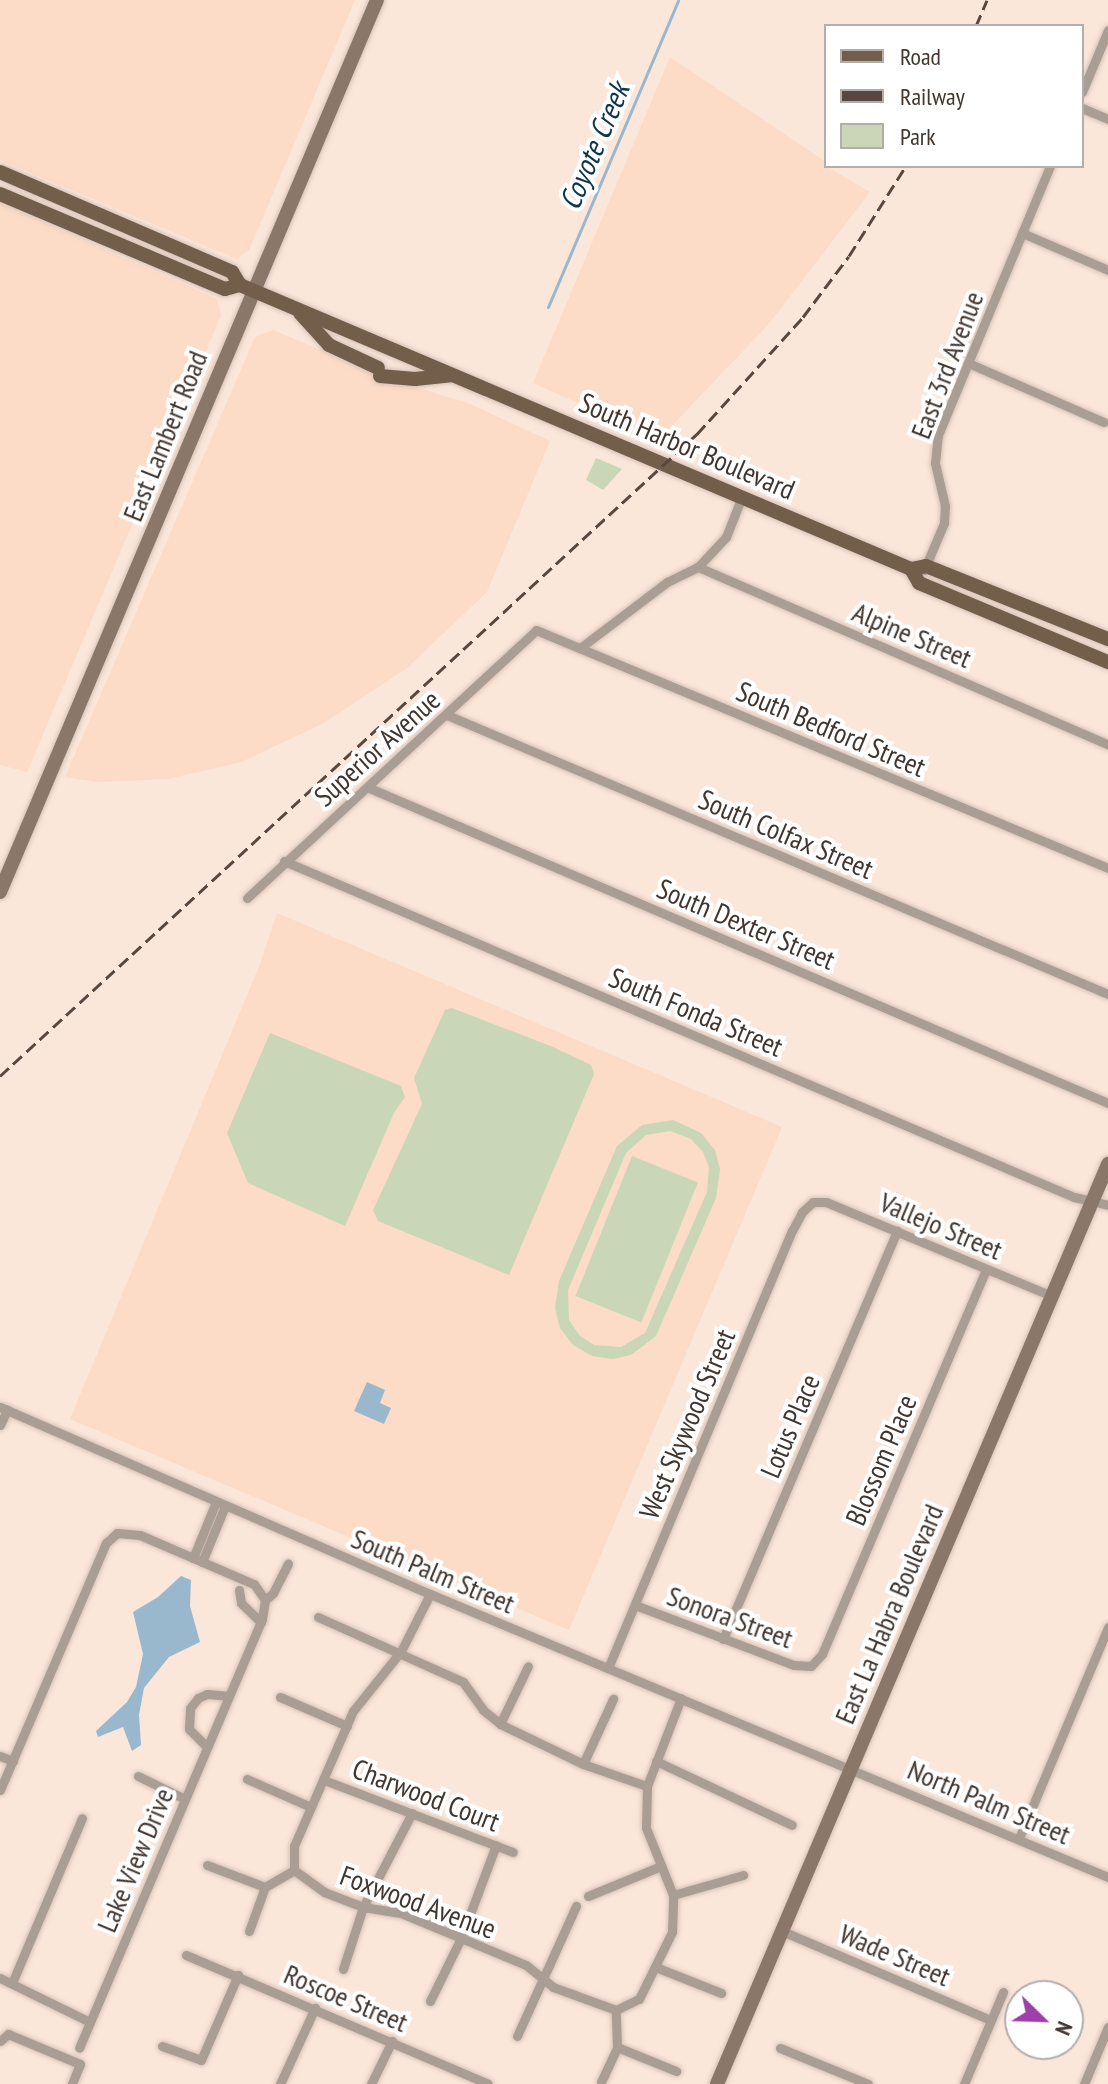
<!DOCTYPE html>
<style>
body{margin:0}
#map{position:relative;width:1108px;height:2084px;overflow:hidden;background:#fbe6da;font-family:"PT Sans Narrow",sans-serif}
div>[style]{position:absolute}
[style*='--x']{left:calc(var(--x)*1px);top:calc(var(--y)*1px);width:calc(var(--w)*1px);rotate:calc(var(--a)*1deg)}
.built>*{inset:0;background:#fcdbc7}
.green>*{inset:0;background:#c9d7b7;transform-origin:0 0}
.water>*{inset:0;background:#99b8ce}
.stream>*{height:3px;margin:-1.5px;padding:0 1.5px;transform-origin:1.5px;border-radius:1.5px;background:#99b8ce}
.roads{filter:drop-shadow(0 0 2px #d6c3b7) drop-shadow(0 0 2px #d6c3b7)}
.minor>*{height:9px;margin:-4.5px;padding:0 4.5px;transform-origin:4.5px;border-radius:4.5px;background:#aa9d93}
.secondary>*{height:14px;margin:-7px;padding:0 7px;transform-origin:7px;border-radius:7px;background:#8a7769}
.primary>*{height:14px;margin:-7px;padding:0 7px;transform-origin:7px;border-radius:7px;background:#735d4b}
.rail>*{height:3px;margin-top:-1.5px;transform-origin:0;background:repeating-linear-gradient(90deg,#564840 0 12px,transparent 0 18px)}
span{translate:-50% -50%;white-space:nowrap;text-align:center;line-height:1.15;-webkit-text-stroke:8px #fff;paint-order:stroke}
.street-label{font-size:28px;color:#42352d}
.water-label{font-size:30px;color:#0c354d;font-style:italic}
.legend{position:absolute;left:824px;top:24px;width:260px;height:144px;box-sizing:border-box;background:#fff;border:2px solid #b3aeab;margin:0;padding:10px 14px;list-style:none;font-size:24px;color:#42352d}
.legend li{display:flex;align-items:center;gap:16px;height:40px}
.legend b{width:40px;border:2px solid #b3aeab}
.north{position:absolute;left:1004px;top:1980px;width:80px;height:80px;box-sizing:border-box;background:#fff;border:2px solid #b3aeab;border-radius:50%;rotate:113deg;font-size:22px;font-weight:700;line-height:32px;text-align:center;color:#42352d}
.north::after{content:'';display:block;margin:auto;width:28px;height:36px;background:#9e40a9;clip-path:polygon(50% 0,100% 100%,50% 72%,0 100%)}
</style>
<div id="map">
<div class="built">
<i style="clip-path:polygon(0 0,355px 0,249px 250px,237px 259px,0 160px)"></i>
<i style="clip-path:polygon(670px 57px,826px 162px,826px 166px,870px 192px,768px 325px,659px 439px,533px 383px)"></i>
<i style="clip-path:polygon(0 203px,217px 299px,221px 315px,27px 772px,0 765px)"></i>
<i style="clip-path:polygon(273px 330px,394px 380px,470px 404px,550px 441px,487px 592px,407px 668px,324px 723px,241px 762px,168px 779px,98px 782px,65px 777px,255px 337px)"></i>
<i style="clip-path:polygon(277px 913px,782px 1127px,569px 1630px,70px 1419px,260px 964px)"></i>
</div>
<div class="green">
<i style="clip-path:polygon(596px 458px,622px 469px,603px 490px,586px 480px)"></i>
<i style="clip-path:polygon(452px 1008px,553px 1047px,591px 1065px,594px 1074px,509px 1275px,378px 1221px,373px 1210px,422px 1104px,414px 1078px,445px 1010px)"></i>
<i style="clip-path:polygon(270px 1033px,401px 1086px,405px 1097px,394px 1113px,345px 1226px,248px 1183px,227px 1133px)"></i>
<i style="clip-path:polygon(evenodd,673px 1120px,701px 1133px,715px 1150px,720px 1169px,716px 1198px,656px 1336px,631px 1355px,613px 1359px,592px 1356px,573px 1345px,560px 1328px,555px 1308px,559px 1281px,617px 1146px,642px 1125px,673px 1120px,670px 1131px,691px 1139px,703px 1152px,709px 1167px,707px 1192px,645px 1333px,621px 1347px,594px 1345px,580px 1336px,569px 1320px,568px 1290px,626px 1153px,646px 1135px,670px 1131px)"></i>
<i style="left:632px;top:1156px;width:71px;height:151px;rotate:22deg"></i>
</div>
<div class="water">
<i style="clip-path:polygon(367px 1382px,385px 1390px,380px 1403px,391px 1408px,384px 1424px,354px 1411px)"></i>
<i style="clip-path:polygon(181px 1576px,191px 1580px,190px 1606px,200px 1642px,169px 1657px,144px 1688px,139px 1715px,141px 1745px,132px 1751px,123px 1727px,98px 1737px,96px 1731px,127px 1702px,136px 1687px,143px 1654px,133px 1612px,158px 1597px)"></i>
</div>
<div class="stream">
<i style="--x:548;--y:307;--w:333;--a:-67"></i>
</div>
<div class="roads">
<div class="minor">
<i style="--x:1082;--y:92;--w:67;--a:-67.2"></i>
<i style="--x:1082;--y:108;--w:28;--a:23"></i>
<i style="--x:1022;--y:233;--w:94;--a:23.3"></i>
<i style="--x:968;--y:363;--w:148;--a:23.5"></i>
<i style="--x:698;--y:567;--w:447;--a:23.4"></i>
<i style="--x:924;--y:570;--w:51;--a:-66.9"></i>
<i style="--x:944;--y:523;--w:17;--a:-87"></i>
<i style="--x:945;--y:506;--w:44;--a:-103.1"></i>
<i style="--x:935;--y:463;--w:28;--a:-84"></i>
<i style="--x:938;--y:435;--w:291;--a:-67.4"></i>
<i style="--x:580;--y:648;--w:109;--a:-37.2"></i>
<i style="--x:667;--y:582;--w:34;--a:-26"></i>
<i style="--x:698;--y:567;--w:41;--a:-47"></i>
<i style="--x:726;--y:537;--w:41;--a:-68.5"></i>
<i style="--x:447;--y:715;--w:717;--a:22.88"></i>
<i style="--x:367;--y:787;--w:806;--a:23.1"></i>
<i style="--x:284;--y:861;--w:858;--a:23.04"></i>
<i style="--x:1074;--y:1197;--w:35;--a:13"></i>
<i style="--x:247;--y:898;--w:394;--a:-42.8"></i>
<i style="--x:536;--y:630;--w:620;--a:22.59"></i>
<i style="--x:0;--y:1407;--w:469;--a:23.5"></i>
<i style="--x:430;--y:1594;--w:735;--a:22.66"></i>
<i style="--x:0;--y:1425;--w:17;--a:-65"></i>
<i style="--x:193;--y:1558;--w:61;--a:-67.7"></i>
<i style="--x:202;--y:1562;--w:61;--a:-67.7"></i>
<i style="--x:239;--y:1590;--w:13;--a:81"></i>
<i style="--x:241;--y:1603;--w:28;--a:44"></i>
<i style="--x:265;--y:1600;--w:11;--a:-41"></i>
<i style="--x:273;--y:1593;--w:33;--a:-63"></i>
<i style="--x:635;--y:1605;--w:170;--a:20.7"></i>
<i style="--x:794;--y:1665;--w:17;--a:3"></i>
<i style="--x:811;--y:1666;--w:16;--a:-47"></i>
<i style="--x:822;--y:1654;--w:418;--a:-66.9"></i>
<i style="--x:318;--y:1617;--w:159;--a:24.1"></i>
<i style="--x:463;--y:1682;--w:34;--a:54"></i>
<i style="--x:483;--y:1710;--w:22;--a:39"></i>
<i style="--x:500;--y:1724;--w:92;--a:25.7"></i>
<i style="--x:583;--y:1764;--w:68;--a:19"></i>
<i style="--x:723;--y:1639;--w:444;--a:-66.9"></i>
<i style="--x:608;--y:1668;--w:474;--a:-67.2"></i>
<i style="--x:792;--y:1231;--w:21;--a:-62"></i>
<i style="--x:802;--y:1212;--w:15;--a:-42"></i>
<i style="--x:813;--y:1202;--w:13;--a:0"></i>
<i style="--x:826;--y:1202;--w:245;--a:22.6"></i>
<i style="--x:280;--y:1697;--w:73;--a:23.4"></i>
<i style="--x:500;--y:1724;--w:64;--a:-64.2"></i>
<i style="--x:207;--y:1747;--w:25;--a:-135"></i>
<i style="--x:189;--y:1729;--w:21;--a:-87"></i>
<i style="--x:190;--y:1708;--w:13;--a:-51"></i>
<i style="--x:198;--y:1698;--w:10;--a:-24"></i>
<i style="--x:207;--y:1694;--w:21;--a:5"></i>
<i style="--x:0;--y:1756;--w:14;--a:21"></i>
<i style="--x:656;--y:1761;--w:150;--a:25.2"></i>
<i style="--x:583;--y:1764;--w:72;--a:-65.2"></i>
<i style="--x:138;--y:1776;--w:52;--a:26.1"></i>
<i style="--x:247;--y:1779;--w:70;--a:23.6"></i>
<i style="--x:324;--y:1780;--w:202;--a:20.9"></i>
<i style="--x:0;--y:1790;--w:269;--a:-66.8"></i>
<i style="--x:106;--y:1543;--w:15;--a:-42"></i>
<i style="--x:117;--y:1533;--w:23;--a:5"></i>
<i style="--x:140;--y:1535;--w:124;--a:23.3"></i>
<i style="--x:254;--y:1584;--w:19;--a:55"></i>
<i style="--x:265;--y:1600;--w:19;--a:99"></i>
<i style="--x:262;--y:1619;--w:466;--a:113.1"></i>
<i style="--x:1019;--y:1838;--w:229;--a:-67.1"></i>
<i style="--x:207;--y:1865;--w:62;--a:20.8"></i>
<i style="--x:265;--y:1887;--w:34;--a:-30"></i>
<i style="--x:294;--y:1870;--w:37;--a:36"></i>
<i style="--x:324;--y:1892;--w:42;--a:21"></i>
<i style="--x:363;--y:1907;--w:38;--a:9"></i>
<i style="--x:401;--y:1913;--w:135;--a:22.6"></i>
<i style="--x:526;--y:1965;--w:35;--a:39"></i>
<i style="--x:553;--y:1987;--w:67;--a:20.1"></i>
<i style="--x:294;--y:1870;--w:24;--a:-90"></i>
<i style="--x:294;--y:1846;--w:147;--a:-66.4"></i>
<i style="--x:353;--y:1711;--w:77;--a:-51.3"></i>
<i style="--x:401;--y:1651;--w:64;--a:-63"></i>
<i style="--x:673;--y:1895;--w:73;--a:-15.9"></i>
<i style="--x:588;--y:1896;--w:79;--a:-22.3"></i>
<i style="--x:249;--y:1931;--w:47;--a:-70"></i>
<i style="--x:782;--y:1931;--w:227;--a:23.1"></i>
<i style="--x:186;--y:1955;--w:328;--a:23.1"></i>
<i style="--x:658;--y:1968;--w:68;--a:21.6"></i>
<i style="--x:343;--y:1969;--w:65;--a:-72.1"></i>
<i style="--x:363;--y:1907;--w:106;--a:-62.5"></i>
<i style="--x:0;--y:1978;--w:100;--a:26.1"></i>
<i style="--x:12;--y:1983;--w:179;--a:-67"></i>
<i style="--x:430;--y:2001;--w:70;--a:-63.8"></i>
<i style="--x:461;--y:1938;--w:99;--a:-69.4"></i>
<i style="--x:616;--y:2010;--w:25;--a:-26"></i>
<i style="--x:639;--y:1999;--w:75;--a:-63.8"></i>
<i style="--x:672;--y:1932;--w:37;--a:-88"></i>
<i style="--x:673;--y:1895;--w:72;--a:-111.9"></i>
<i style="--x:646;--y:1828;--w:42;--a:-88.6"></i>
<i style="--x:647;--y:1786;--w:94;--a:-68.9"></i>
<i style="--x:517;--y:2036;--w:143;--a:-65.6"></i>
<i style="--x:0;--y:2041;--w:11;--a:-41"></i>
<i style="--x:8;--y:2034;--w:78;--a:22.6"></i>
<i style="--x:80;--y:2064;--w:22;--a:112"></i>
<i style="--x:162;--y:2046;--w:41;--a:19.7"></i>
<i style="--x:201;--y:2060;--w:93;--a:-66.5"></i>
<i style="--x:617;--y:2047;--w:64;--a:22.1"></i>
<i style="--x:780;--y:2048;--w:95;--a:22.2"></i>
<i style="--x:601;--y:2082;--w:38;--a:-65"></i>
<i style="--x:617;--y:2047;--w:37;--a:-92"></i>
<i style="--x:280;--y:2084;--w:84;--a:-65.3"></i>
<i style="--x:371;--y:2084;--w:48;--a:-64"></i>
<i style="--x:964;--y:2084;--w:100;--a:-67"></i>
<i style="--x:1084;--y:2084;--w:62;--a:-67.2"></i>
</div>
<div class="secondary">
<i style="--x:0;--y:892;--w:968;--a:-67.09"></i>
<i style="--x:717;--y:2084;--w:1000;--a:-66.97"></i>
</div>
<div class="primary">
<i style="--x:0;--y:172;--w:253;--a:23.3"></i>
<i style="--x:232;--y:272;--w:15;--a:58"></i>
<i style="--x:240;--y:285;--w:729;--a:22.94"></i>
<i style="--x:911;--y:569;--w:16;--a:60"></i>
<i style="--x:919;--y:583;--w:205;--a:22.7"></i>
<i style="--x:0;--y:194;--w:244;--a:22.9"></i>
<i style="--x:225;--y:289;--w:16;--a:-15"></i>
<i style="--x:300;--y:313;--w:43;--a:47.8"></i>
<i style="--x:329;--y:345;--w:54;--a:25.1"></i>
<i style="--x:380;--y:376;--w:35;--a:5"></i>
<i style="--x:415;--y:379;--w:36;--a:-6"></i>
<i style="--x:911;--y:569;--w:15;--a:-11"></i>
<i style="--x:926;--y:566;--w:196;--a:21.9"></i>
</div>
</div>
<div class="rail">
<i style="--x:976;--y:26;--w:28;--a:-67"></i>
<i style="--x:0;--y:1076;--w:948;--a:-42.65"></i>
<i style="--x:697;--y:434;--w:158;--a:-47.8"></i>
<i style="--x:803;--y:317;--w:76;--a:-53"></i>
<i style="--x:849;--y:256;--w:107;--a:-57.7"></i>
</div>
<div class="street-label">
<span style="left:947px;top:365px;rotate:-69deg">East 3rd Avenue</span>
<span style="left:165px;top:436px;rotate:-68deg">East Lambert Road</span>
<span style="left:687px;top:446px;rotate:23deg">South Harbor Boulevard</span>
<span style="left:912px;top:635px;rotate:23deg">Alpine Street</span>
<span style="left:831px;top:729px;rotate:23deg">South Bedford Street</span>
<span style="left:377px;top:748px;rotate:-42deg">Superior Avenue</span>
<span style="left:786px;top:834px;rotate:23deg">South Colfax Street</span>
<span style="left:746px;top:924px;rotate:23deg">South Dexter Street</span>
<span style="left:696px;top:1012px;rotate:23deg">South Fonda Street</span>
<span style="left:941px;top:1226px;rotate:23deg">Vallejo Street</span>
<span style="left:687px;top:1424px;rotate:-67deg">West Skywood Street</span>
<span style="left:790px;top:1426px;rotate:-67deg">Lotus Place</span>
<span style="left:881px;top:1460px;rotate:-67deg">Blossom Place</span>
<span style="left:433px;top:1571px;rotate:23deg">South Palm Street</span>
<span style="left:889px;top:1614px;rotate:-67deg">East La Habra Boulevard</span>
<span style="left:730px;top:1617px;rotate:20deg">Sonora Street</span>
<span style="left:426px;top:1795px;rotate:21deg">Charwood Court</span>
<span style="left:989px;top:1802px;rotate:23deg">North Palm Street</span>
<span style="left:135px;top:1860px;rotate:-67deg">Lake View Drive</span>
<span style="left:418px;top:1902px;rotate:20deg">Foxwood Avenue</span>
<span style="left:895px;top:1955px;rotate:23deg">Wade Street</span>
<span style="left:346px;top:1998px;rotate:23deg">Roscoe Street</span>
</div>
<div class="water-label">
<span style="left:594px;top:146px;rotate:-67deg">Coyote Creek</span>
</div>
<ul class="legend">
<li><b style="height:10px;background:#735d4b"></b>Road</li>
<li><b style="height:10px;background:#564840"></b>Railway</li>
<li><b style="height:22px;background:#c9d7b7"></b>Park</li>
</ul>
<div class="north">N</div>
</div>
